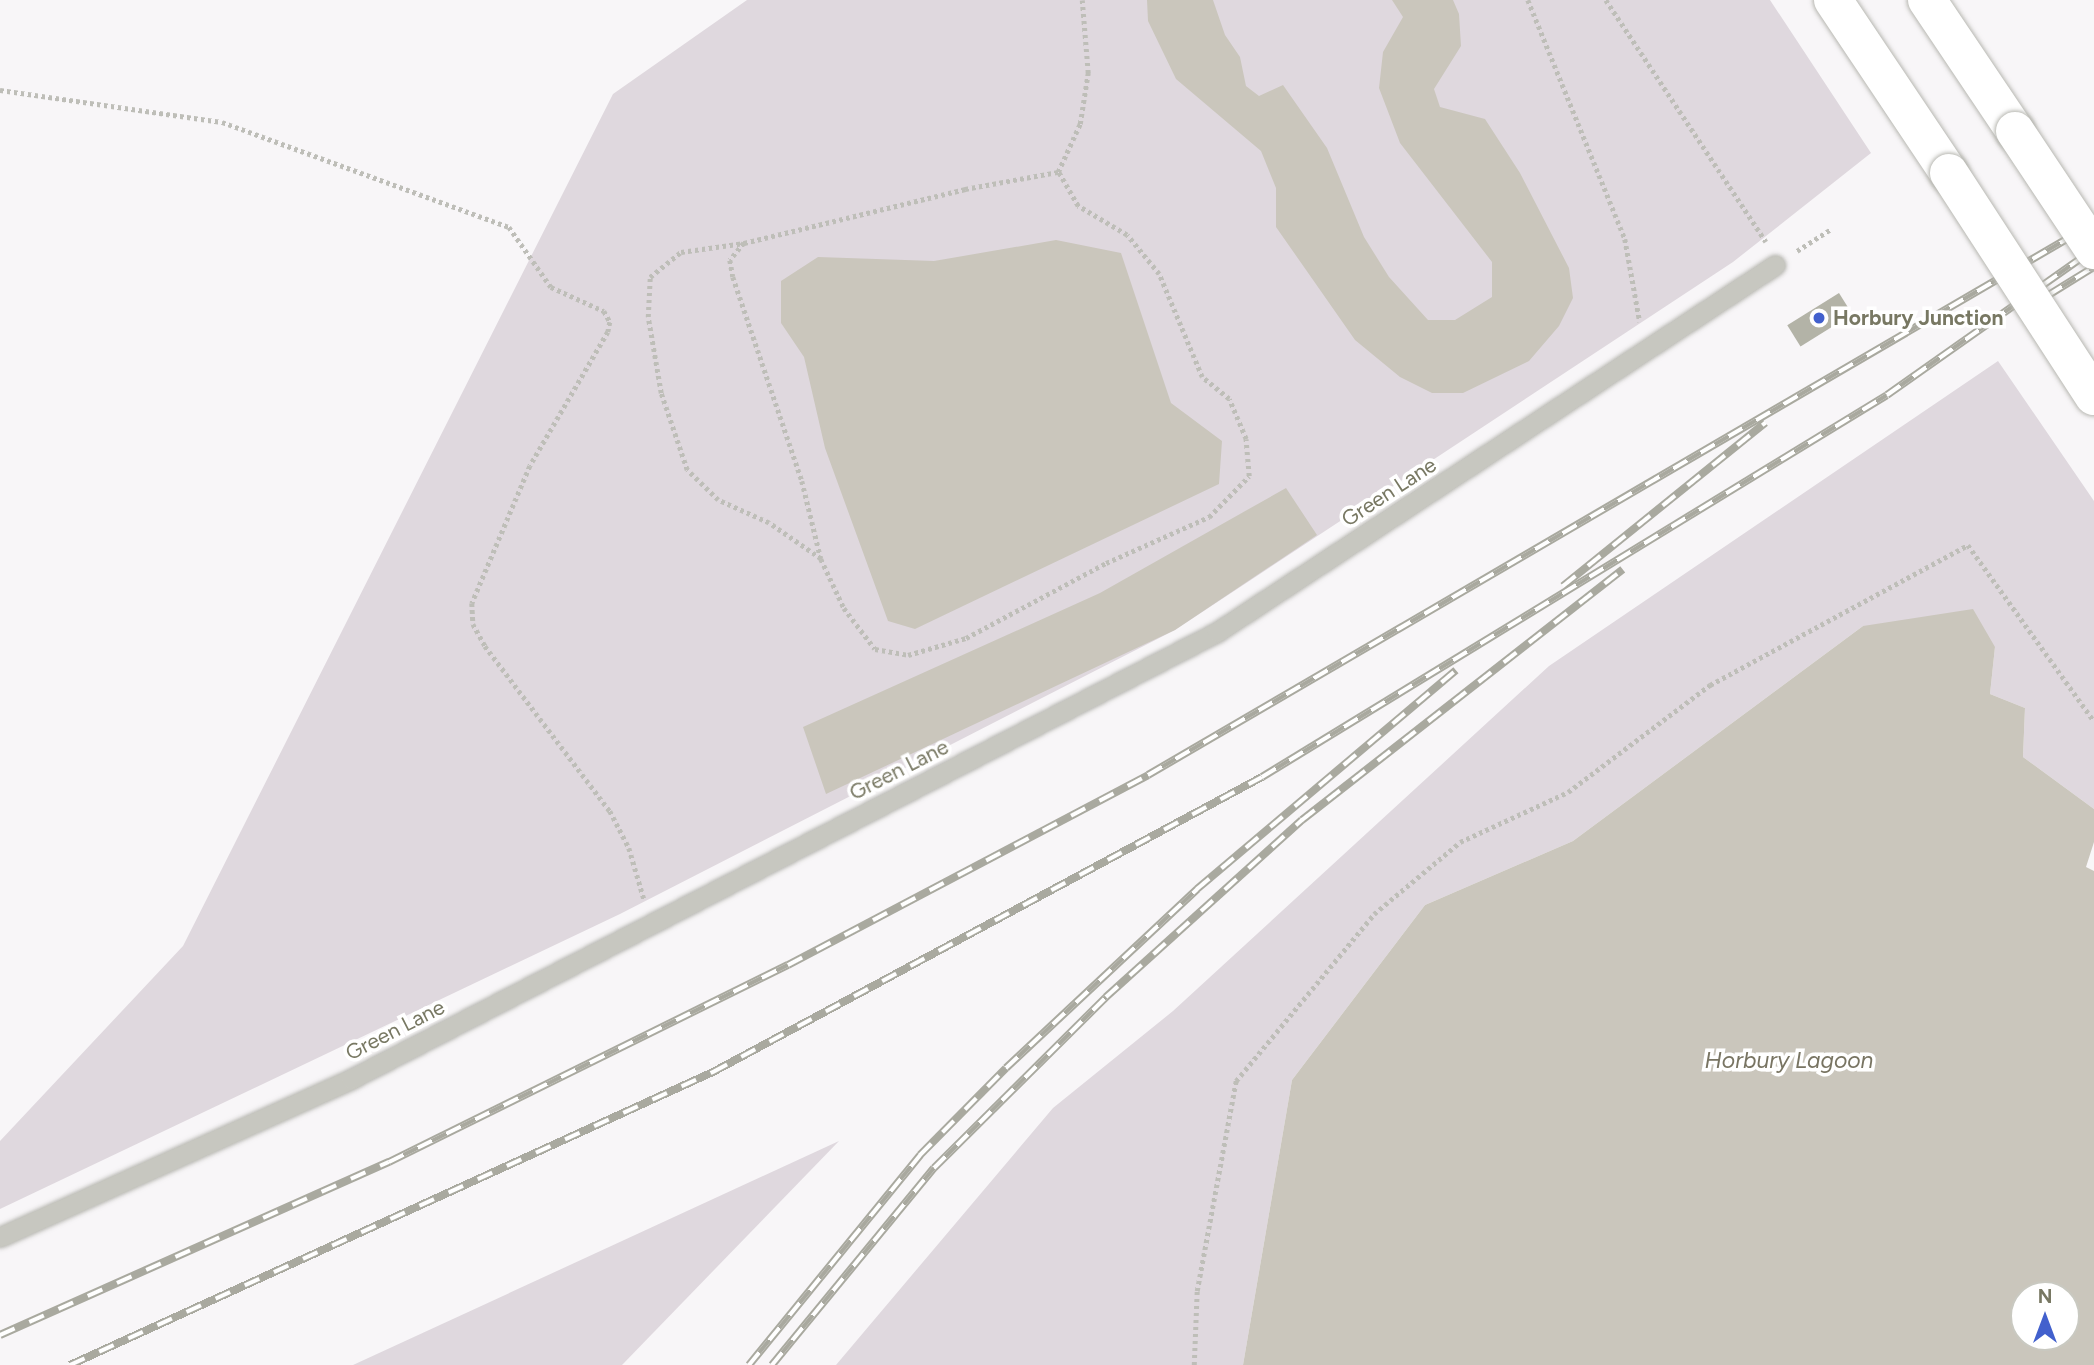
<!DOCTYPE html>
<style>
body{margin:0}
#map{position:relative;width:2094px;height:1365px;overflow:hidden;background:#f8f6f8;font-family:Figtree,sans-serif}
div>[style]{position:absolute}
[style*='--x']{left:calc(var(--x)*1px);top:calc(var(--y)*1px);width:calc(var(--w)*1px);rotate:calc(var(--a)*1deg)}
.green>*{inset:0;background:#dfd8de}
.water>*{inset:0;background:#cac6bc}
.building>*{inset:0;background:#b3b3a7;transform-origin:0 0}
.path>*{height:4.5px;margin-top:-2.25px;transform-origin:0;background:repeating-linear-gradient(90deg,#bebeb8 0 3.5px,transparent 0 7px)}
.roads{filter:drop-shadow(0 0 2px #b8b8b2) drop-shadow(0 0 2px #b8b8b2)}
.lane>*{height:19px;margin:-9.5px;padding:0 9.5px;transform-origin:9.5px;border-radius:9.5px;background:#c7c7c0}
.highway>*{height:38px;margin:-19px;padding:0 19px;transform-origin:19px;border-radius:19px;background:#fff}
.rail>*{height:8px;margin-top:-4px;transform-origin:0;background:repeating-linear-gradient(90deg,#fff 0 16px,#a9a99f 0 32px);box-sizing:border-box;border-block:2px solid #a9a99f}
.bridges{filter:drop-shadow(0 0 2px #b8b8b2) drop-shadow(0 0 2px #b8b8b2)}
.highway-bridge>*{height:38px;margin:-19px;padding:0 19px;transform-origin:19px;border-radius:19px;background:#fff}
.dots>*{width:19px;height:19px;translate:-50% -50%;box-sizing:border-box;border:4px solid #fff;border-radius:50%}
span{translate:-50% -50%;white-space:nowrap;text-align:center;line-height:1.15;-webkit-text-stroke:7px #fff;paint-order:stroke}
.poi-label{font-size:21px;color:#787863;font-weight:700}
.left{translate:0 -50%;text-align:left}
.street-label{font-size:21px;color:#787863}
.water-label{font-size:23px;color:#787462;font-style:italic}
.north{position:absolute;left:2010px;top:1281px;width:70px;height:70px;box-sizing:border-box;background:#fff;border:2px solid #c9c9c1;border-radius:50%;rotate:0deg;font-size:19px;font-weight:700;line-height:28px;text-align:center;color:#787863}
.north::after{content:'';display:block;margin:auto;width:24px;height:32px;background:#4260cd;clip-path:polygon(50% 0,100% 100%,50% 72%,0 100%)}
</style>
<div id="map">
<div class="green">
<i style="clip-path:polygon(747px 0,1770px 0,1871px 153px,1733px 262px,1175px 630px,620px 914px,0 1209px,0 1141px,183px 946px,613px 94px)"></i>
<i style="clip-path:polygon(1998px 361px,2094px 501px,2094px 809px,2023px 757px,2025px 708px,1990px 694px,1995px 647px,1863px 626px,1573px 841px,1425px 905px,1292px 1080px,1243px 1365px,836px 1365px,1053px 1108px,1173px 1011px,1549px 666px)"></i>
<i style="clip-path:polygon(839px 1141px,622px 1365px,353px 1365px)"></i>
</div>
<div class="water">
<i style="clip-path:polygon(1147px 0,1213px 0,1225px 35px,1240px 57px,1246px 86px,1259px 96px,1283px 85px,1327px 148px,1364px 237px,1389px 277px,1428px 320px,1455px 320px,1492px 297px,1492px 262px,1400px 143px,1379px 88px,1383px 52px,1403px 17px,1392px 0,1453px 0,1459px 14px,1461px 46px,1434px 89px,1440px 107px,1485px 119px,1520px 173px,1569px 268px,1573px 298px,1559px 326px,1529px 361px,1463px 393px,1432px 393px,1400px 377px,1355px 340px,1276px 227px,1276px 188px,1261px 151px,1176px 79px,1148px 21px)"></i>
<i style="clip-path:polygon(1056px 240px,1121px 253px,1171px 403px,1222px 441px,1219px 484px,915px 629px,888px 621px,825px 448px,804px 357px,781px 323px,781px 281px,818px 257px,934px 261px)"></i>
<i style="clip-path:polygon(1286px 488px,1317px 535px,1175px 630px,826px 794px,803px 727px,1100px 593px)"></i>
<i style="clip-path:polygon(evenodd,1973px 609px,1995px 647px,1990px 694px,2025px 708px,2023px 757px,2094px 809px,2094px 842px,2086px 867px,2094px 871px,2094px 1365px,1243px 1365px,1292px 1080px,1425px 905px,1573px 841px,1863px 626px,1973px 609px,2024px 1295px,2066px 1295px,2066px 1337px,2024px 1337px,2024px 1295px)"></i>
</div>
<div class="building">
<i style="left:1839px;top:293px;width:25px;height:61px;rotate:58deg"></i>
</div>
<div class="path">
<i style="--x:1528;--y:0;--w:258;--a:67.9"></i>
<i style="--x:1625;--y:239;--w:84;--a:79.8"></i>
<i style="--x:1606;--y:0;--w:290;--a:56.5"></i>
<i style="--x:0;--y:90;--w:224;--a:8.2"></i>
<i style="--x:222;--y:122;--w:306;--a:20.1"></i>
<i style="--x:509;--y:227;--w:73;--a:55"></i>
<i style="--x:551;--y:287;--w:58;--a:24.4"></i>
<i style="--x:604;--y:311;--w:13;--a:61"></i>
<i style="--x:610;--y:322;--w:10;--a:101"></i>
<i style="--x:608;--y:332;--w:155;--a:120.2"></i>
<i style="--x:530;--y:466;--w:149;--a:112.9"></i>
<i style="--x:472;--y:603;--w:21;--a:87"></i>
<i style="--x:473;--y:624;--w:25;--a:61"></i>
<i style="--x:485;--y:646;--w:207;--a:52.9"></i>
<i style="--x:610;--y:811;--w:42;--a:62.8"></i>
<i style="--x:629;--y:848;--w:53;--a:73.6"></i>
<i style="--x:744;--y:243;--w:22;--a:129"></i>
<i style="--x:730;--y:260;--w:17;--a:80"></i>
<i style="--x:733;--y:277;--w:215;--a:71.3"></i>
<i style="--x:802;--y:481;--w:80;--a:76.3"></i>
<i style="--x:821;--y:559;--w:63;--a:-145.3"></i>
<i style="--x:769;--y:523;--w:56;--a:-155.7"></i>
<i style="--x:718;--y:500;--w:43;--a:-135.9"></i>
<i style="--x:687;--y:470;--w:81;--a:-108.7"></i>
<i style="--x:661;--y:393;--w:77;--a:-99.7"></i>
<i style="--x:648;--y:317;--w:40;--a:-87.1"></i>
<i style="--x:650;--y:277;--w:40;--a:-39"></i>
<i style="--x:681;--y:252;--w:64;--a:-8.1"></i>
<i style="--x:744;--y:243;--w:228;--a:-13.7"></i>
<i style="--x:965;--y:189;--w:95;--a:-10.4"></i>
<i style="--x:1058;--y:172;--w:53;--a:-65.4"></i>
<i style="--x:1080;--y:124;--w:52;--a:-81.1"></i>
<i style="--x:1088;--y:73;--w:73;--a:-94.7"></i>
<i style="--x:1797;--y:251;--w:40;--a:-32.9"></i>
<i style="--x:821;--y:559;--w:54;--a:64.9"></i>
<i style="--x:844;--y:608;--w:51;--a:52.9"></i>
<i style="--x:875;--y:649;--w:34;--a:10"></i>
<i style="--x:908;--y:655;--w:60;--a:-16.3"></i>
<i style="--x:966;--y:638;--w:159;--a:-28.2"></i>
<i style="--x:1106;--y:563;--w:113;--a:-24.1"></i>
<i style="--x:1209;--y:517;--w:57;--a:-45.7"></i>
<i style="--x:1249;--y:476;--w:37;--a:-95"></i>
<i style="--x:1246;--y:439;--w:43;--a:-113"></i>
<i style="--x:1229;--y:399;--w:35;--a:-141"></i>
<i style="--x:1202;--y:377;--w:112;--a:-112.7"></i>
<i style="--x:1159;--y:274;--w:50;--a:-129.4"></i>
<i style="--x:1127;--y:235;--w:57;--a:-149.4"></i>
<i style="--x:1078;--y:206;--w:39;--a:-120"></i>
<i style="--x:1194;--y:1365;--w:74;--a:-87.7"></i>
<i style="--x:1197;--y:1291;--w:214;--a:-79.5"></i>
<i style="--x:1236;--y:1081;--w:217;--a:-50.4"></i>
<i style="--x:1374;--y:914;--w:112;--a:-39.9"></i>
<i style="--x:1460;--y:842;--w:119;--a:-24.8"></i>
<i style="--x:1568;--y:792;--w:178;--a:-37"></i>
<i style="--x:1710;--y:685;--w:294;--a:-28.5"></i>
<i style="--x:1968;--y:545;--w:216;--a:54.4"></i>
</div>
<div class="roads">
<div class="lane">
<i style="--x:0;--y:1237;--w:385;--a:-24.2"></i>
<i style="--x:351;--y:1079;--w:975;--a:-27.3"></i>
<i style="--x:1217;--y:632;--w:668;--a:-33.33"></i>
</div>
<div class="highway">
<i style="--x:1833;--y:0;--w:208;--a:56.2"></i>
<i style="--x:1927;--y:0;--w:158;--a:56.1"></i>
</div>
</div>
<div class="rail">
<i style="--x:2021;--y:312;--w:86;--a:-31.7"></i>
<i style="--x:1563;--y:586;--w:260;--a:-38.9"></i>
<i style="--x:0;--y:1335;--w:426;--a:-24"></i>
<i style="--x:389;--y:1162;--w:445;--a:-26.3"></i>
<i style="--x:788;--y:965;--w:407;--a:-27.8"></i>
<i style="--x:1148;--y:775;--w:1095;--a:-30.26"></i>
<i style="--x:70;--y:1365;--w:707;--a:-24.5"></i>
<i style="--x:713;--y:1072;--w:623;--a:-28.25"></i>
<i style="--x:1262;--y:777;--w:732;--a:-31.43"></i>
<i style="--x:1887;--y:395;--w:253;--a:-35.2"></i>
<i style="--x:749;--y:1365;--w:271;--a:-50.8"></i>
<i style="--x:920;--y:1155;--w:122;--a:-45.3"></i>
<i style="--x:1006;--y:1068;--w:262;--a:-43.1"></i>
<i style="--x:1197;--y:889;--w:339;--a:-40.2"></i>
<i style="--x:772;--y:1365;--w:255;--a:-50.6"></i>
<i style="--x:934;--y:1168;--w:243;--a:-44.8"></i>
<i style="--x:1106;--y:997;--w:264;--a:-42.1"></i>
<i style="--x:1302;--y:820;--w:407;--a:-38"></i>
</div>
<div class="bridges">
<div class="highway-bridge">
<i style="--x:2015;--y:131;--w:143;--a:56.4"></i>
<i style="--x:1949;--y:173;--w:266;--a:57"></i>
</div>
</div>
<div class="dots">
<i style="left:1819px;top:318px;background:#4260cd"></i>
</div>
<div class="poi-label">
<span class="left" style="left:1833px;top:318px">Horbury Junction</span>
</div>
<div class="street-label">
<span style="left:1389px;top:492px;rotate:-33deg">Green Lane</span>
<span style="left:899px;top:770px;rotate:-27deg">Green Lane</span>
<span style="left:395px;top:1030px;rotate:-27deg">Green Lane</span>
</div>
<div class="water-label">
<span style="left:1789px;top:1060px">Horbury Lagoon</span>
</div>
<div class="north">N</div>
</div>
